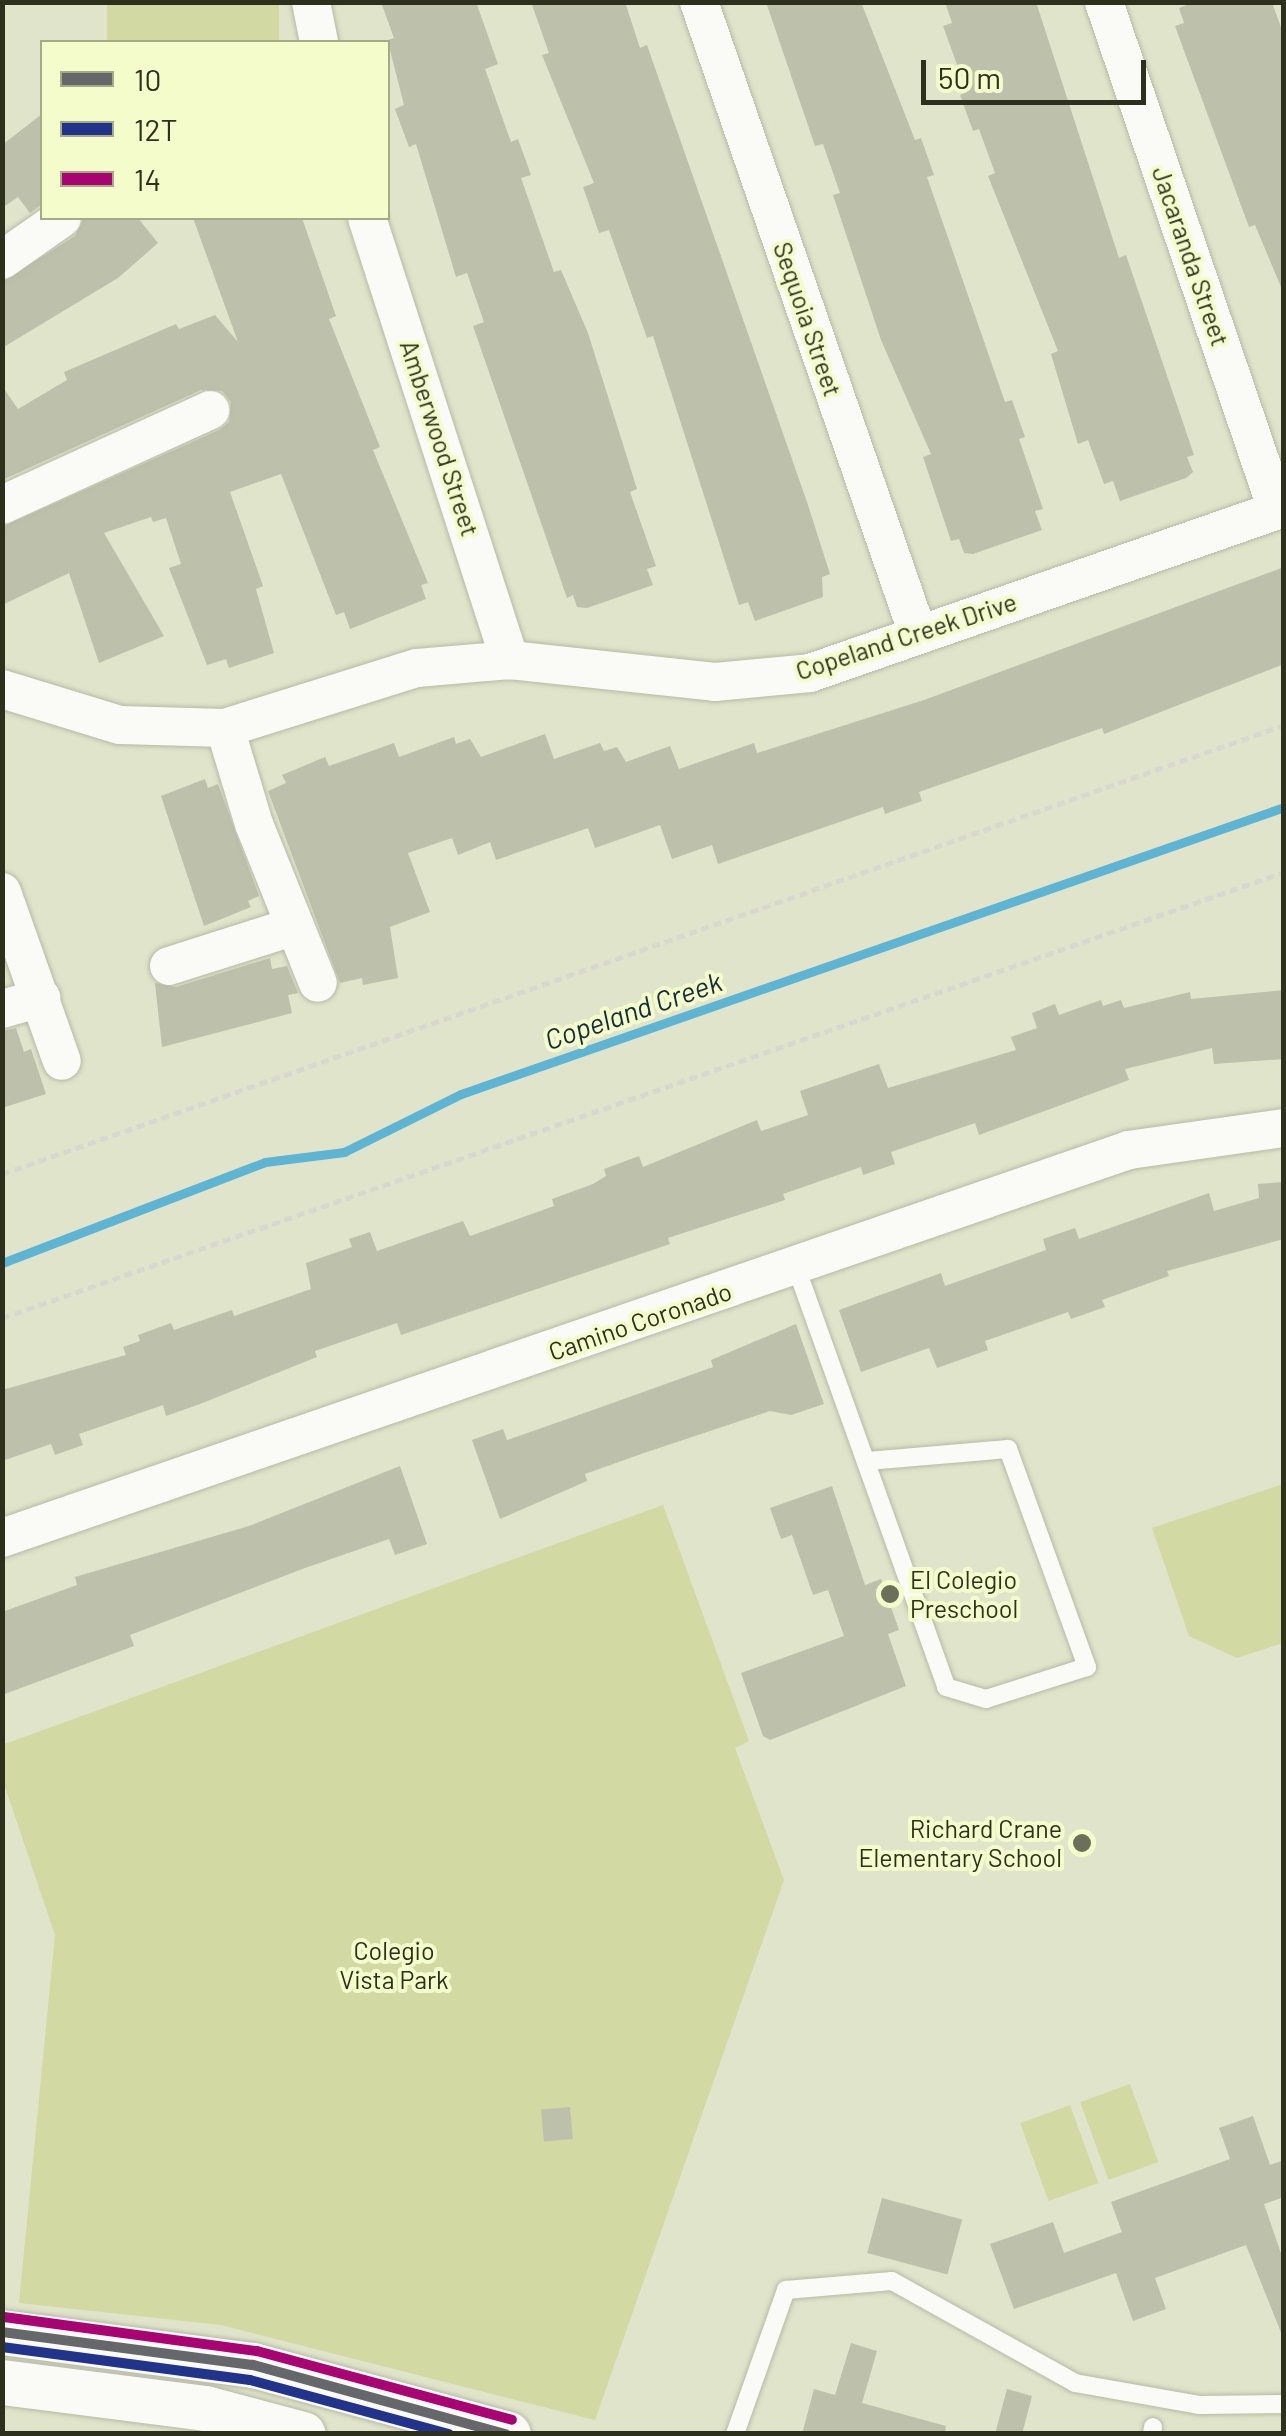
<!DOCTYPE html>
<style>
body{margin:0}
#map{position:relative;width:1286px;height:2436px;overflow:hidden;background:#e0e4ca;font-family:Barlow,sans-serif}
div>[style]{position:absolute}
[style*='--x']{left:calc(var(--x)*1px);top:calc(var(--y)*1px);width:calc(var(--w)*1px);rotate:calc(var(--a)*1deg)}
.green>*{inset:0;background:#d2d9a3;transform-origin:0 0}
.stream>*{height:9px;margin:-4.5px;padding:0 4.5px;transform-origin:4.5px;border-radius:4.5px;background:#5eb5d3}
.building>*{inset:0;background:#bdc0ab;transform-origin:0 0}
.path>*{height:5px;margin-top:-2.5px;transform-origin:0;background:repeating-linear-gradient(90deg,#d8d8d1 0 8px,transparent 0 13px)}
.roads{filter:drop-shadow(0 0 2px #b7b9a5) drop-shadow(0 0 2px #b7b9a5)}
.service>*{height:18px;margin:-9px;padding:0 9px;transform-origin:9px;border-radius:9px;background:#fafbf7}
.minor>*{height:38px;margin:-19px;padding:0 19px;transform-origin:19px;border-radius:19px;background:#fafbf7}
.tertiary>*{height:45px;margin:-22.5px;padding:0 22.5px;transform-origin:22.5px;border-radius:22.5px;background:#fafbf7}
.bus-1>*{height:10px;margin:-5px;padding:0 5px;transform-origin:5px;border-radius:5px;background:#65676a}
.bus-2>*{height:10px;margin:-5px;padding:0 5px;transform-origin:5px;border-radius:5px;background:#21338b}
.bus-3>*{height:10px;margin:-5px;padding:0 5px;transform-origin:5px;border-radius:5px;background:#a90272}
.dots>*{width:28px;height:28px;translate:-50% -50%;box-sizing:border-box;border:5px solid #f5fccc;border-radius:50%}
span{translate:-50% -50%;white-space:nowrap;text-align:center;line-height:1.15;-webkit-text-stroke:8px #f5fccc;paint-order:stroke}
.street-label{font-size:25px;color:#2d301d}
.poi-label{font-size:25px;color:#2d301d}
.left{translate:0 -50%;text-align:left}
.right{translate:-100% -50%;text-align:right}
.park-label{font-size:25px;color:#2c2e17}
.water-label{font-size:28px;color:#142c39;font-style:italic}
.frame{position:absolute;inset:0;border:5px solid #2d301d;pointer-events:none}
.legend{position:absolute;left:40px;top:40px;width:350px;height:180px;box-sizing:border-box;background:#f5fccc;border:2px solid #a5aa86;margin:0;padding:12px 18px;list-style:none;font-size:30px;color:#2d301d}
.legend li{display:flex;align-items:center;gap:20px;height:50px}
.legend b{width:50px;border:2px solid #a5aa86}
.scale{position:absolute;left:921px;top:60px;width:225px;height:45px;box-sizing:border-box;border:5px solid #2d301d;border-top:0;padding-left:12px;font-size:30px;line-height:35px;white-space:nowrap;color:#2d301d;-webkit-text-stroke:8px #f5fccc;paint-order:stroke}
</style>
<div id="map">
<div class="green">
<i style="left:107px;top:3px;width:172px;height:41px"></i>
<i style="clip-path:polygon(1283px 1484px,1283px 1643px,1237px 1658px,1189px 1636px,1152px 1528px)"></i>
<i style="clip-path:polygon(663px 1505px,749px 1741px,735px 1748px,784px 1880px,595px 2420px,221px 2325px,19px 2303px,55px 1935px,3px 1781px,2px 1745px)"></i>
<i style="left:1130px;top:2084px;width:83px;height:53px;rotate:70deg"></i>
<i style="left:1070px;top:2105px;width:83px;height:53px;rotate:70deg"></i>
</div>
<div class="stream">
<i style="--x:2;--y:1263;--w:282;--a:-21"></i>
<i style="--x:265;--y:1162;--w:80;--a:-7.2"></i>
<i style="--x:344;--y:1152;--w:131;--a:-26.4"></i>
<i style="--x:461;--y:1094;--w:872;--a:-19.22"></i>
</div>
<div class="building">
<i style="clip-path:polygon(381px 2px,476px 2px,498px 64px,485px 69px,511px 142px,518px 139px,531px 175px,521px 178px,554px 272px,561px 270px,588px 333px,637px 489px,630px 492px,656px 566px,647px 569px,653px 585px,587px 608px,577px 607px,573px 595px,567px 598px,473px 326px,484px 322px,467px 273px,456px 277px,416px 144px,409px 147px,395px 109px,404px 105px,388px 42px,382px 42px,394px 38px)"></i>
<i style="clip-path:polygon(531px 2px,625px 2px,640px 48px,647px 45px,807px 502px,830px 574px,822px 577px,823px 597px,755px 621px,748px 602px,739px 605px,653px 336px,647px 338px,609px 230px,599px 233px,583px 187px,594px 183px,542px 55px,549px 53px)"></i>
<i style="clip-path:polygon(766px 2px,861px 2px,915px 140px,921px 138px,934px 175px,927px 177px,1005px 402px,1012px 400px,1025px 437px,1019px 439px,1043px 509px,1035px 511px,1042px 530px,973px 554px,964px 553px,959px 539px,951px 541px,923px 457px,931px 454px,881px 340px,833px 195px,840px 193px,823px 144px,815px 146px)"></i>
<i style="clip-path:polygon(945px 2px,1036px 2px,1119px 258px,1126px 255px,1194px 455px,1187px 457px,1193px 472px,1186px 478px,1120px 501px,1113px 481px,1104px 484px,1088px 440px,1078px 444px,1051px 354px,1058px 351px,988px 176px,995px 173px,979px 129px,973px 131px,960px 95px,967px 92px,943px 26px,952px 23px)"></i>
<i style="clip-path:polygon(1195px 2px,1272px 2px,1284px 36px,1284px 294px,1255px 225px,1249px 227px,1175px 26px,1184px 23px,1179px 8px)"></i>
<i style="clip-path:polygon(42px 114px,42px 204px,30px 213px,18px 197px,2px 208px,2px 145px)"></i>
<i style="clip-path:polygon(84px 218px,138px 218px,158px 243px,118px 278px,2px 348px,2px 282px,75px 236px)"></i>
<i style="clip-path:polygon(193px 218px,302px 218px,336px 316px,329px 319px,380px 447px,373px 450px,428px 583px,421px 585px,426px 599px,350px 629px,344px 612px,336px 615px,281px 474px,230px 492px,263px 586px,256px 589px,274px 653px,229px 668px,226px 659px,207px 665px,169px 568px,181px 564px,166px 518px,153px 522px,151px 517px,104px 533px,164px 636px,99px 663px,69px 573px,2px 605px,2px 527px,219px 430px,229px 422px,231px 402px,222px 391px,201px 390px,2px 480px,2px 386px,18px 409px,67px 380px,64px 372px,176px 324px,179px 329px,215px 315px,238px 342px)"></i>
<i style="clip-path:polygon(1284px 567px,1284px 664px,1104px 734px,1102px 728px,919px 792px,922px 801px,885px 814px,883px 807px,718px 864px,712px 845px,672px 859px,660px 825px,595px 848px,588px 828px,496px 860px,490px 842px,458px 855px,452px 838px,408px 853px,430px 912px,390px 927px,398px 978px,363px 985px,362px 978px,340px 983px,268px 791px,286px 783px,282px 775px,325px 757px,329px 766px,394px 743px,399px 757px,454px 737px,456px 744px,470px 739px,481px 757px,545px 734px,554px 759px,600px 743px,604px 751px,617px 747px,626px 762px,670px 746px,679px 769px,754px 743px,757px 753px,924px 700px)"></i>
<i style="clip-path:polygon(205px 779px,208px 788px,218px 784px,259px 896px,248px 901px,251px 907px,204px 926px,161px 796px)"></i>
<i style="clip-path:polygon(270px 958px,272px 969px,287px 966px,298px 993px,288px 995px,292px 1013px,162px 1047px,155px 983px,176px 987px)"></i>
<i style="clip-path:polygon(1284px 990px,1284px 1059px,1214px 1064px,1212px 1048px,1125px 1069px,1129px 1080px,979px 1135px,975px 1123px,891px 1152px,895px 1164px,863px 1175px,861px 1167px,783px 1194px,785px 1200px,668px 1238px,670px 1244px,401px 1335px,397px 1323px,315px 1351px,317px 1357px,200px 1404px,166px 1416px,163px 1405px,79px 1434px,83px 1445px,55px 1455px,51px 1444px,2px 1461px,2px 1390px,126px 1355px,123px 1347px,140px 1341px,138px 1335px,171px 1323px,174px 1330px,232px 1310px,234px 1316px,311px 1289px,306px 1263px,352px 1247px,349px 1239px,370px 1232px,377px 1251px,463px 1221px,470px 1236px,554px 1206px,552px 1199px,593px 1184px,606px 1176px,604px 1169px,639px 1156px,643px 1167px,757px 1120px,761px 1131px,808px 1115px,800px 1091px,879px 1064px,888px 1088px,1016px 1050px,1011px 1037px,1037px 1028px,1032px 1013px,1055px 1004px,1059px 1015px,1101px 1000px,1103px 1006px,1121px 1000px,1124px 1008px,1190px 992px,1191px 999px)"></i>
<i style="clip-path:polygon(16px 1028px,24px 1052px,31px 1049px,46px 1094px,2px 1108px,2px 1031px)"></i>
<i style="clip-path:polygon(1284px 1182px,1284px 1239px,1167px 1271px,1169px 1276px,1102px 1300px,1105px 1307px,1071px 1319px,1068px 1312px,985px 1341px,988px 1350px,937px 1368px,929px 1348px,861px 1372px,839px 1310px,941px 1273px,945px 1286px,1046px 1250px,1043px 1239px,1075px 1228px,1079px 1239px,1209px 1193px,1214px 1211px,1259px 1198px,1258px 1184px)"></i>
<i style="clip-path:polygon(796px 1324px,824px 1404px,791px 1415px,770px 1411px,644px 1453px,585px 1474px,587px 1481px,500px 1519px,472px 1440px,503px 1429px,507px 1440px,593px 1410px,713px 1367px,711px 1360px)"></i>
<i style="clip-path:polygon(400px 1466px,427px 1544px,395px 1555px,389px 1539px,305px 1568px,130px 1635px,134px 1646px,2px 1695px,2px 1612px,77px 1585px,75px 1577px,249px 1526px)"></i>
<i style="clip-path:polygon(832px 1486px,865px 1585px,881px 1579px,899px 1630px,888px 1634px,906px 1686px,770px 1740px,763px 1736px,741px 1673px,844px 1636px,828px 1590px,813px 1595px,792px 1535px,781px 1539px,770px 1508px)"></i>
<i style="left:570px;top:2107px;width:32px;height:29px;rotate:85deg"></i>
<i style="clip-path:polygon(1253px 2116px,1270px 2165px,1284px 2160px,1284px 2197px,1264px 2204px,1284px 2262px,1284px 2340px,1246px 2245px,1155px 2278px,1166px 2309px,1133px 2321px,1116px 2273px,1014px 2309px,990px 2244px,1053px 2222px,1064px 2253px,1122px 2232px,1111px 2202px,1230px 2159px,1219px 2128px)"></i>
<i style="left:882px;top:2198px;width:83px;height:57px;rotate:15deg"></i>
<i style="clip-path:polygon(851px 2343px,877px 2351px,862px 2403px,946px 2426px,945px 2434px,802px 2434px,814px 2389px,835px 2395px)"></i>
<i style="clip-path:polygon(1007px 2389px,1032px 2396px,1022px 2434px,995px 2434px)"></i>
</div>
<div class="path">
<i style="--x:2;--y:1174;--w:1358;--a:-19.3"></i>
<i style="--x:2;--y:1318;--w:1357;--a:-19.18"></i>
</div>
<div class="roads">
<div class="service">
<i style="--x:796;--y:1267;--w:446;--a:70.3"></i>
<i style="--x:946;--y:1687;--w:42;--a:16.7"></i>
<i style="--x:986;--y:1699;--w:106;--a:-17.6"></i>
<i style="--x:1087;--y:1667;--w:232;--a:-109.9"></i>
<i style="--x:1008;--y:1449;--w:141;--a:175.1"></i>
<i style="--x:735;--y:2434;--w:153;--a:-70.5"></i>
<i style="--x:786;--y:2290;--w:106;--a:-4.9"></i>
<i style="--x:892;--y:2281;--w:210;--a:29.1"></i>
<i style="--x:1075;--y:2383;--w:127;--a:10"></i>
<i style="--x:1200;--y:2405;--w:84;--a:-0.7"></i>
<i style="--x:1152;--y:2434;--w:7;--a:-82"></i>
</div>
<div class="minor">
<i style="--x:311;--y:2;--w:41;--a:78.7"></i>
<i style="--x:699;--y:2;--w:669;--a:70.89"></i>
<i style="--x:1104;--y:2;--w:537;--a:71.19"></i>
<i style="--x:367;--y:218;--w:465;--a:72.1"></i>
<i style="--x:2;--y:260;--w:73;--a:-35"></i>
<i style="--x:2;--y:505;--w:229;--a:-24.5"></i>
<i style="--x:2;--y:689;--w:123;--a:17"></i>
<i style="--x:120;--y:725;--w:105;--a:1.6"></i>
<i style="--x:225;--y:728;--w:201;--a:-17.4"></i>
<i style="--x:417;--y:668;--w:93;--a:-4.9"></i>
<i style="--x:510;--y:660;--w:206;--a:6.1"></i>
<i style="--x:715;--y:682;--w:95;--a:-5.4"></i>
<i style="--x:810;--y:673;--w:502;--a:-19.19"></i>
<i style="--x:225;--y:728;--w:100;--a:73.2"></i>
<i style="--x:254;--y:824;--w:171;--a:68.1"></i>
<i style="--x:2;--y:892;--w:179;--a:70.5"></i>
<i style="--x:169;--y:966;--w:132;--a:-17.6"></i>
<i style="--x:2;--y:1009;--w:41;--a:-15.8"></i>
<i style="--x:2;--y:1538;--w:1192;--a:-19"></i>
<i style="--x:1129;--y:1150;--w:157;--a:-8.1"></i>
</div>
<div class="tertiary">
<i style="--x:2;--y:2332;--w:253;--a:7.5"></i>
<i style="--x:253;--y:2365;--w:264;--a:15.1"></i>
<i style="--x:2;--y:2382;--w:205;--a:7.3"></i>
<i style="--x:205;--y:2408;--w:101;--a:14.9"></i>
</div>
</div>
<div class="bus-1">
<i style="--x:2;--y:2332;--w:253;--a:7.5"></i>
<i style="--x:253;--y:2365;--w:262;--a:15.3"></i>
</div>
<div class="bus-2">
<i style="--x:2;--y:2347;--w:250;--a:7.6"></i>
<i style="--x:250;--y:2380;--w:206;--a:15.2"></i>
</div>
<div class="bus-3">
<i style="--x:4;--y:2317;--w:255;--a:7.7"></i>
<i style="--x:257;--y:2351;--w:264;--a:15.1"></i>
</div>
<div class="dots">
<i style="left:890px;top:1594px;background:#6c6f5a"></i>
<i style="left:1082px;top:1843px;background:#6c6f5a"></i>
</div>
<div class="street-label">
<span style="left:1191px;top:256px;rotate:71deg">Jacaranda Street</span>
<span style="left:808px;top:319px;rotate:71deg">Sequoia Street</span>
<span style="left:440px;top:438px;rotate:72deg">Amberwood Street</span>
<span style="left:906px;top:636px;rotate:-18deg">Copeland Creek Drive</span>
<span style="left:640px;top:1321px;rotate:-19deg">Camino Coronado</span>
</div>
<div class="poi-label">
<span class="left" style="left:910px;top:1594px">El Colegio<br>Preschool</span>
<span class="right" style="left:1062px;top:1843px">Richard Crane<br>Elementary School</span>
</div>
<div class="park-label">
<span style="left:394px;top:1965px">Colegio<br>Vista Park</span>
</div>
<div class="water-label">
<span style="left:633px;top:1010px;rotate:-19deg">Copeland Creek</span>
</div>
<div class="frame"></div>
<ul class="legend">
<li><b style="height:12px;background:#65676a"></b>10</li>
<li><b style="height:12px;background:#21338b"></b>12T</li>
<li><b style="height:12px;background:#a90272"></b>14</li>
</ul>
<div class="scale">50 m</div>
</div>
